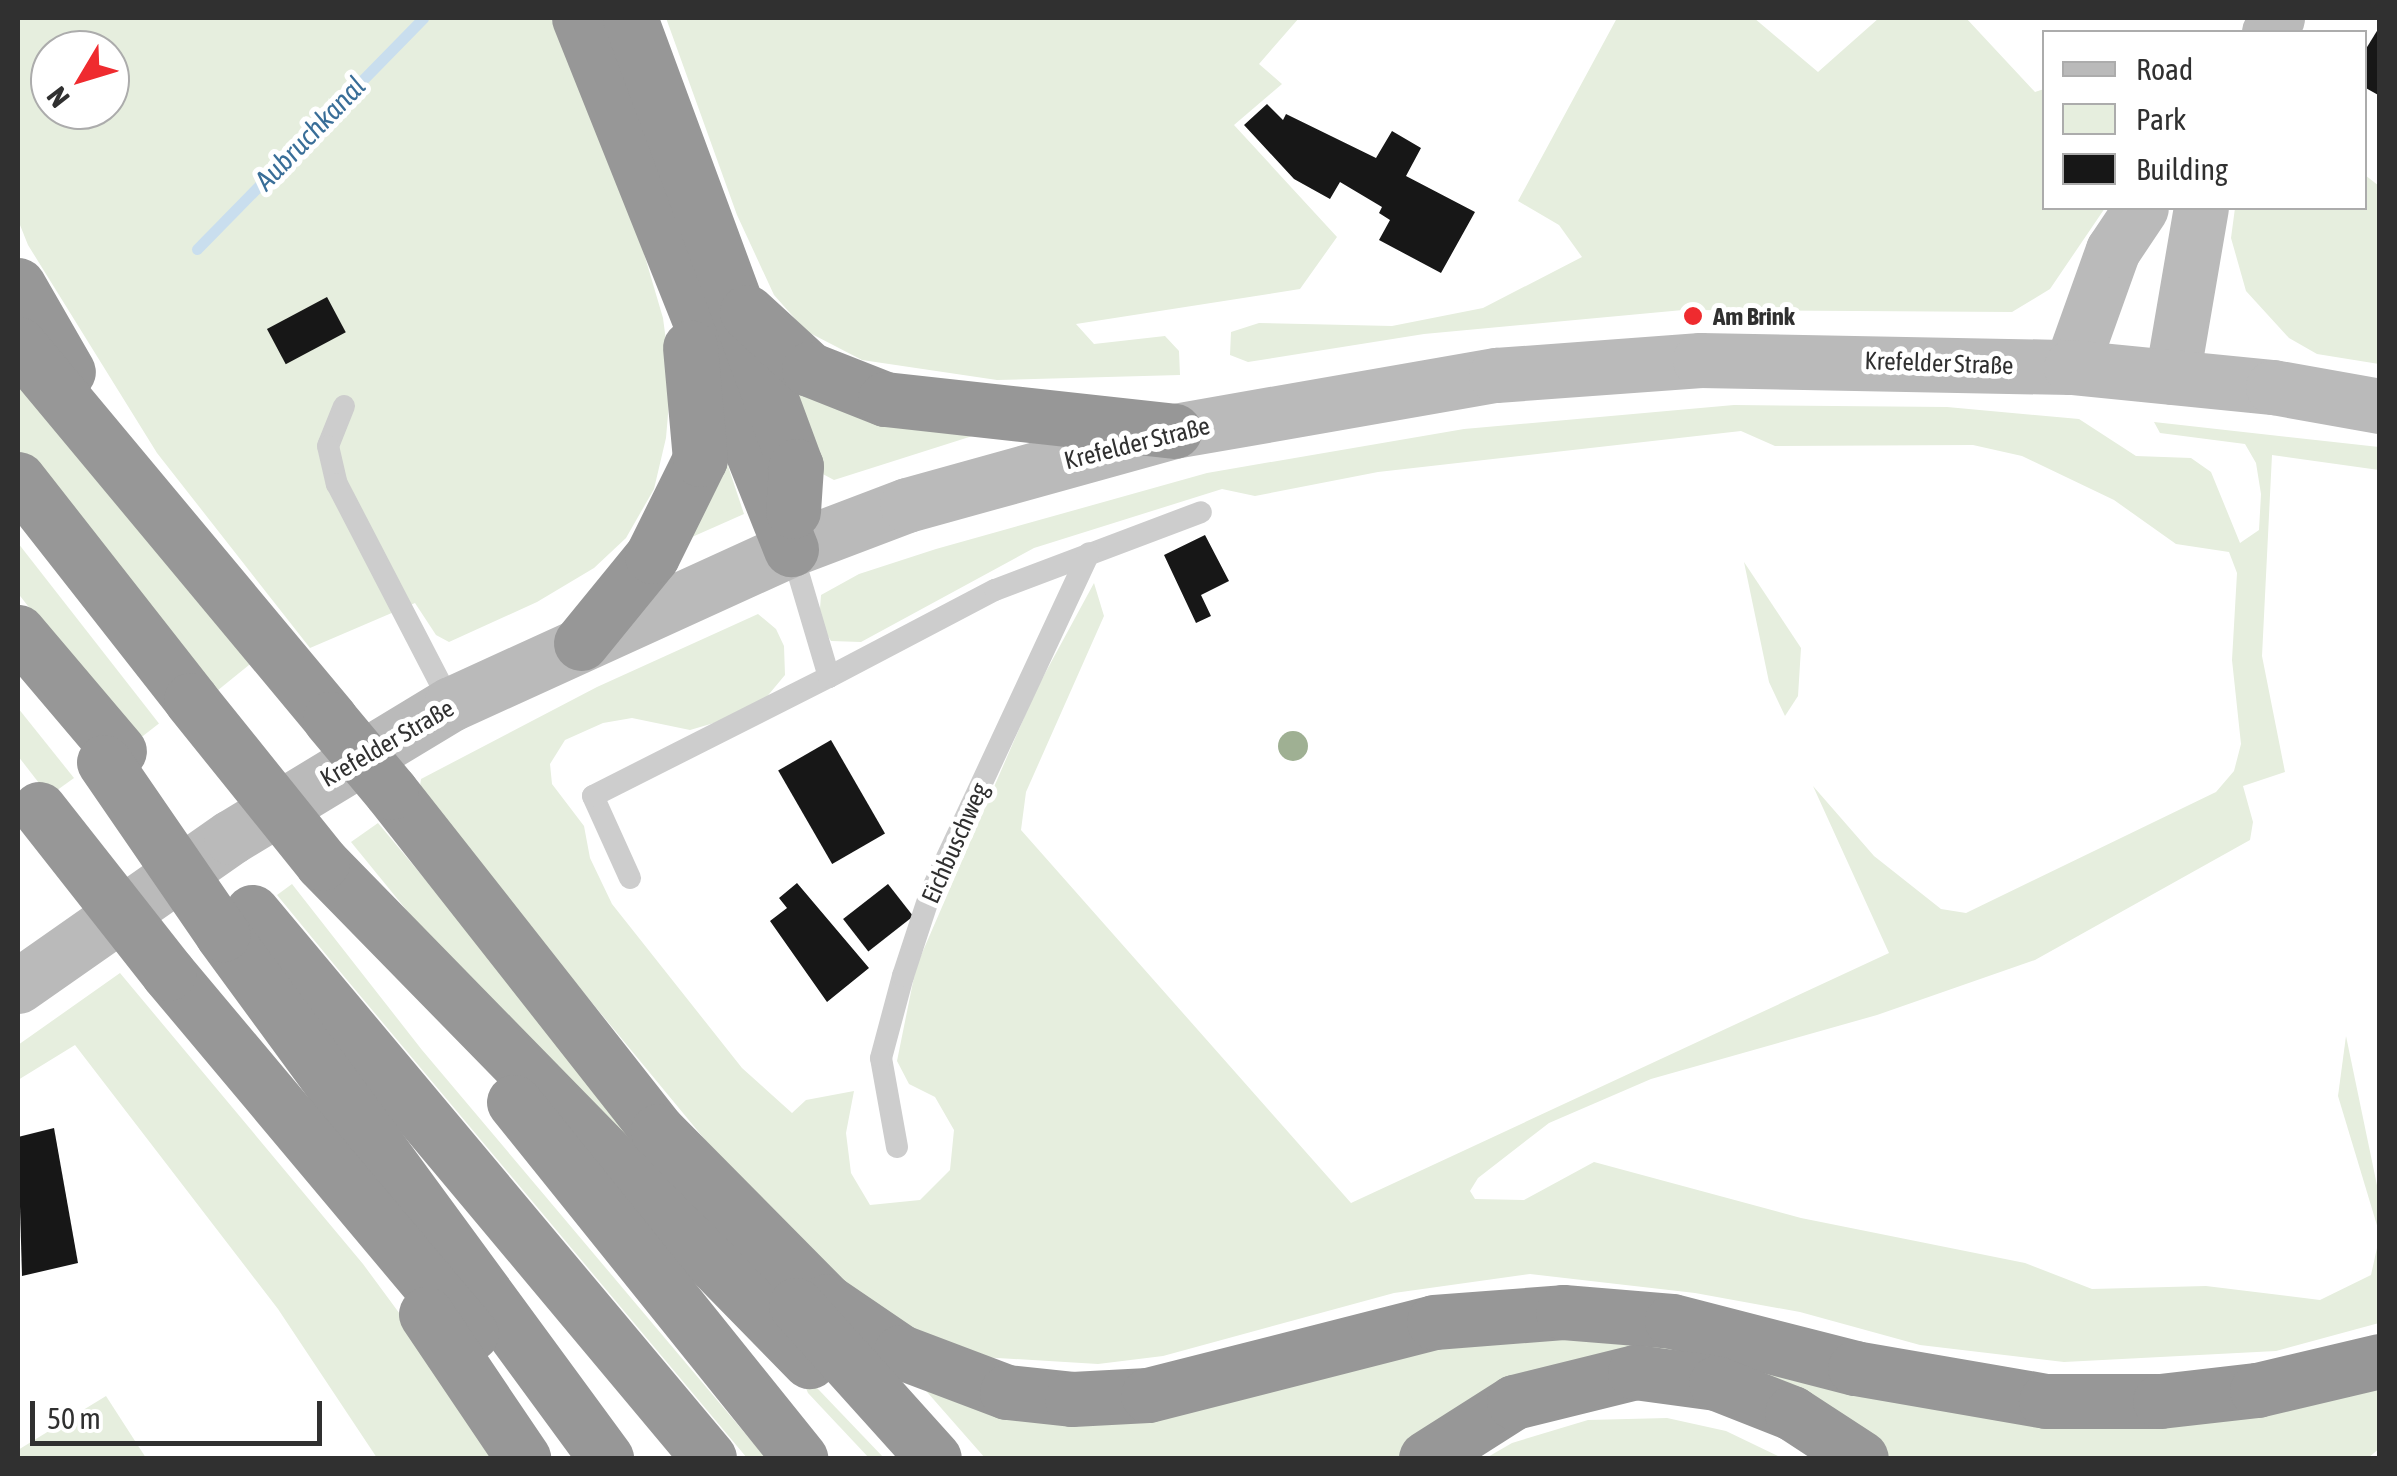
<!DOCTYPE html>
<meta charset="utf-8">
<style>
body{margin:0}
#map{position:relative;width:2397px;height:1476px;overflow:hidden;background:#fff;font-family:"Asap Condensed",sans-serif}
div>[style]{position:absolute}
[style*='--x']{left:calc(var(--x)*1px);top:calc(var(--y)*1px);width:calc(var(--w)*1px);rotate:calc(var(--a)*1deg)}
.green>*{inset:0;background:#e6eede;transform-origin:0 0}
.stream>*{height:11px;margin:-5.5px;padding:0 5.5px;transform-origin:5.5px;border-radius:5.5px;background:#c9deee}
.building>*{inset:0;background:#171717;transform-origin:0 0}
.service>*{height:22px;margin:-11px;padding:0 11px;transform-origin:11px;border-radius:11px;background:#cdcdcd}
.secondary>*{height:55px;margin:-27.5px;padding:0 27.5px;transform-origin:27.5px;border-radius:27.5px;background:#bababa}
.motorway>*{height:55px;margin:-27.5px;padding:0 27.5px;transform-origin:27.5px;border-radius:27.5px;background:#979797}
.motorway-bridge>*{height:55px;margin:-27.5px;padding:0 27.5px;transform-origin:27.5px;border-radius:27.5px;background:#979797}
.trees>*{width:30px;height:30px;margin:-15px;border-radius:50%;background:#9fb093}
.dots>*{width:28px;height:28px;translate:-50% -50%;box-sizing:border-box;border:5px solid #fff;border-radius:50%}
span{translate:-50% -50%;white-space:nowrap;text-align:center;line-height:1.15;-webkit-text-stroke:10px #fff;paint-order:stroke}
.poi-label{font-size:25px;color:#303030;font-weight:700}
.left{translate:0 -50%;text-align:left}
.street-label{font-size:25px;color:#303030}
.water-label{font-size:28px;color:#396e98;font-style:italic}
.frame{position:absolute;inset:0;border:20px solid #303030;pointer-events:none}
.legend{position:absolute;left:2042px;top:30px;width:325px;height:180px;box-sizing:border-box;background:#fff;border:2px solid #acacac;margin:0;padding:12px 18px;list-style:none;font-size:30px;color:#303030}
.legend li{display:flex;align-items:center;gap:20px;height:50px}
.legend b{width:50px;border:2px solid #acacac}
.north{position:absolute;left:30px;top:30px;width:100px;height:100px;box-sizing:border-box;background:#fff;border:2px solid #acacac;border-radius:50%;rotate:232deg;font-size:28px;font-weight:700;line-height:40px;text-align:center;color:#303030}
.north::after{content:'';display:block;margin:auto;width:35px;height:45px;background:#ef2b2f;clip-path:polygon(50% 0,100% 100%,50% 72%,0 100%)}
.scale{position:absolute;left:30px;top:1401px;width:292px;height:45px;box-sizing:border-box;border:5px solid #303030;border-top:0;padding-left:12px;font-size:30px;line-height:35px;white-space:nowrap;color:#303030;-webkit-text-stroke:8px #fff;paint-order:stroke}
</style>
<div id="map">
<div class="green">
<i style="clip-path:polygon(evenodd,18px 18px,551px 18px,638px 233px,663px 318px,671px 379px,666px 438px,654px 489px,626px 538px,594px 568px,537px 602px,449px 642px,436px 635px,415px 603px,310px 648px,157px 453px,28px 245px,18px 220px,18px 18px,50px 50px,110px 50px,110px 110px,50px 110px,50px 50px)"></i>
<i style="clip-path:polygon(666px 18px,1299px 18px,1259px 64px,1282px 84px,1234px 125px,1337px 237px,1300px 289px,1076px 324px,1094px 344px,1165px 336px,1179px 351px,1180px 375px,997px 380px,862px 360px,806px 331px,774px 295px,737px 215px)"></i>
<i style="clip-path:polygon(1617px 18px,1754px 18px,1818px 72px,1879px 18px,1966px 18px,2035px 92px,2044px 89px,2044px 208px,2105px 208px,2050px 289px,2012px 312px,1683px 310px,1424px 334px,1248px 362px,1230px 355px,1231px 332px,1259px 323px,1392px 326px,1483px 308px,1582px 257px,1559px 225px,1518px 201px)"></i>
<i style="clip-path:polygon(2365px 175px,2379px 186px,2379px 364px,2317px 354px,2289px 338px,2246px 291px,2231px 238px,2235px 208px,2364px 208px)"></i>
<i style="left:18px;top:376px;width:370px;height:50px;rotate:51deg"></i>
<i style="clip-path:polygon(790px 387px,985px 432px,834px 480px,819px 472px)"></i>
<i style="clip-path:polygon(1734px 405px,1947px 407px,2079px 419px,2136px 456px,2191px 458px,2211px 472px,2240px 543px,2259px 530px,2261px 494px,2256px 463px,2245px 444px,2160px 433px,2154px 422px,2379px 447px,2379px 470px,2272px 455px,2262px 656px,2285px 772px,2243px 786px,2253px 822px,2250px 840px,2035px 960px,1877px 1015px,1651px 1079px,1549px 1123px,1478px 1178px,1470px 1191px,1475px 1199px,1524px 1200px,1594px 1162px,1801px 1218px,2025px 1263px,2092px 1289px,2206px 1286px,2320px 1300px,2371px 1275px,2379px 1239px,2379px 1323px,2276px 1351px,2064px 1362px,1920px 1345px,1800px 1312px,1695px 1293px,1530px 1274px,1394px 1293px,1163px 1356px,1098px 1364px,981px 1357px,924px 1336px,863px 1298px,744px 1187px,419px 793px,421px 779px,597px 687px,758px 614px,776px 629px,784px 646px,785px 675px,755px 711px,690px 730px,632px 718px,603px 723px,565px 740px,550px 764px,552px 784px,584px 826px,590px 858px,612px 904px,742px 1068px,792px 1113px,806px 1100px,854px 1091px,846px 1133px,851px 1173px,870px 1205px,920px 1200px,950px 1170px,954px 1130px,935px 1097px,909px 1084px,897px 1061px,916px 967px,1036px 690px,1094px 583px,1104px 616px,1026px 792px,1021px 830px,1351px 1203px,1889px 953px,1813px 786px,1874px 856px,1941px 909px,1966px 913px,2216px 792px,2234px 771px,2241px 744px,2232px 660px,2237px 573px,2229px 552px,2176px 544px,2114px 500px,2022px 456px,1973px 445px,1775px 446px,1741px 431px,1378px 472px,1255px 496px,1222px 489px,1034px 548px,861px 642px,831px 641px,819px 622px,821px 595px,859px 574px,936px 549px,1207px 473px,1464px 429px)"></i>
<i style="clip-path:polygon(723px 451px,744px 514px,692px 537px,688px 534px)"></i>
<i style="left:18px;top:543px;width:229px;height:31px;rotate:52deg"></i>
<i style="clip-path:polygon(1744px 562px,1801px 648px,1798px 696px,1785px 716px,1769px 682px)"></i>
<i style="clip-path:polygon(18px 708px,74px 778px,49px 796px,18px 756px)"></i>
<i style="clip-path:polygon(378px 823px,476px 940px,768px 1295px,426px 934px,351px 842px)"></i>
<i style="clip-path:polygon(292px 884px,422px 1050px,766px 1458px,747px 1458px,337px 968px,277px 895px)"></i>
<i style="clip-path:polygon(120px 973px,363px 1264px,442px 1371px,491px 1458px,377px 1458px,278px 1309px,75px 1045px,18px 1080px,18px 1045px)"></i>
<i style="clip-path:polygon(2346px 1036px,2379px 1195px,2379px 1232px,2338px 1096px)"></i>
<i style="clip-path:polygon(1567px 1328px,1848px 1381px,2379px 1377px,2380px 1448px,2368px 1458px,1881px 1458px,1724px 1373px,1399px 1458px,985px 1458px,920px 1384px,1369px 1354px)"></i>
<i style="clip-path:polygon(796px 1366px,884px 1458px,869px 1458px,808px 1393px)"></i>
<i style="clip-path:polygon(106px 1396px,146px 1458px,18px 1458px,18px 1450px)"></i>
<i style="clip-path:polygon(1667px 1418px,1726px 1431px,1782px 1458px,1486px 1458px,1512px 1443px,1588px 1420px)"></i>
</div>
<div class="stream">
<i style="--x:197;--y:249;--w:323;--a:-45.6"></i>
</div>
<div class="building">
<i style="clip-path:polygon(2380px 26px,2380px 96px,2364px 87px,2364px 52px)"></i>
<i style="clip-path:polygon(1267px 104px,1283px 120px,1286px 114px,1376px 158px,1392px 131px,1421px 148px,1406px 176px,1475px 212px,1441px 273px,1379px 240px,1390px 220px,1379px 213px,1382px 207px,1340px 182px,1330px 199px,1294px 179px,1244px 125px)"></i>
<i style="left:327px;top:297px;width:40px;height:68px;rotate:62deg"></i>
<i style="clip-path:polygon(1205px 535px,1229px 581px,1201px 595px,1211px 616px,1196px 623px,1164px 555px)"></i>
<i style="left:831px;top:740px;width:108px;height:61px;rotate:60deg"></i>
<i style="clip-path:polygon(797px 883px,869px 968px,827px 1002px,770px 921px,787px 908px,779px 898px)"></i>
<i style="left:888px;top:884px;width:41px;height:57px;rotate:52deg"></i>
<i style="clip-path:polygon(54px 1128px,78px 1263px,22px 1276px,18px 1137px)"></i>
</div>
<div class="service">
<i style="--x:344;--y:406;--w:43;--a:111.8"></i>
<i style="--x:328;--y:446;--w:39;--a:77"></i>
<i style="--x:337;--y:484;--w:248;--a:62.6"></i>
<i style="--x:829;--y:677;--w:187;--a:-27.7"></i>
<i style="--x:995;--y:590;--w:220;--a:-20.7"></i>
<i style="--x:630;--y:878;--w:90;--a:-114.3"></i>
<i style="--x:593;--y:796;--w:264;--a:-26.8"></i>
<i style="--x:829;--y:677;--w:134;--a:-106.5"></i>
<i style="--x:897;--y:1147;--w:90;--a:-100.2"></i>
<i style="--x:881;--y:1058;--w:85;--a:-75"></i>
<i style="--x:903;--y:976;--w:86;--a:-71.8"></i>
<i style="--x:930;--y:894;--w:376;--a:-65"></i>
</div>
<div class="secondary">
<i style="--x:2269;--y:32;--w:16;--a:-60"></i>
<i style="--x:2071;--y:367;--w:124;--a:-70.3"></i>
<i style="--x:2113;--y:250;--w:50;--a:-56.3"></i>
<i style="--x:2172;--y:377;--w:171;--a:-80.3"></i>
<i style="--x:18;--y:986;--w:260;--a:-35"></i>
<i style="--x:231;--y:837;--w:257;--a:-31.2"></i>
<i style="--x:451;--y:704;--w:374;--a:-24.5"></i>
<i style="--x:791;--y:549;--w:124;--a:-20.8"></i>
<i style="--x:907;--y:505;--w:277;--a:-15.5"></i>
<i style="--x:1174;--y:431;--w:327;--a:-9.9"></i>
<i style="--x:1496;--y:375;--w:205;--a:-4.2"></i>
<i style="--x:1700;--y:360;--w:371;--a:1.1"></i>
<i style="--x:2071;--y:367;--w:203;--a:5.7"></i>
<i style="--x:2273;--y:387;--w:109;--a:10.1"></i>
</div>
<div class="motorway">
<i style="--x:579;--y:18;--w:572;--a:68.24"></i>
<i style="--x:630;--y:18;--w:478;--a:69.7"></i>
<i style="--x:796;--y:466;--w:45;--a:93.8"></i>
<i style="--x:18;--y:285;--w:100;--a:60.1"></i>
<i style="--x:747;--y:312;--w:84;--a:42.6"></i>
<i style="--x:809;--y:369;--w:82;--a:21.5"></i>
<i style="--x:885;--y:399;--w:291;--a:6.3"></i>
<i style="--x:18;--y:344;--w:488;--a:50.2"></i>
<i style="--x:18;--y:479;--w:281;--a:51.9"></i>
<i style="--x:18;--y:632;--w:156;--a:49.7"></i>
<i style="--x:581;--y:643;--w:112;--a:-50.8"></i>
<i style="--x:652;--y:556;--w:108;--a:-63.7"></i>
<i style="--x:700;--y:459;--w:112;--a:-95.1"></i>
<i style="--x:391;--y:792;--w:467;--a:51.8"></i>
<i style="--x:322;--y:863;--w:697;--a:45.64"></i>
<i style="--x:252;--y:912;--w:712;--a:50.07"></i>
<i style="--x:222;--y:934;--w:650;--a:53.77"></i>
<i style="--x:168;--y:973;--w:471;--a:50"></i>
<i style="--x:514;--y:1102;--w:457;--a:51.2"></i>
<i style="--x:658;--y:1131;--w:239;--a:45.3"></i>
<i style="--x:826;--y:1301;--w:91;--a:34.2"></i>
<i style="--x:901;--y:1352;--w:113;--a:20.7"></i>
<i style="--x:1007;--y:1392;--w:65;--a:6.1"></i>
<i style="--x:1072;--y:1399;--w:76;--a:-3"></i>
<i style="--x:1148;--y:1395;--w:295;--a:-14.3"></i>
<i style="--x:1434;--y:1322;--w:129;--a:-4.4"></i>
<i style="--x:1563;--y:1312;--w:109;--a:4.7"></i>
<i style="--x:1672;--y:1321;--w:189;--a:14.4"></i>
<i style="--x:1855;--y:1368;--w:194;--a:9.8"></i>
<i style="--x:2046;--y:1401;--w:114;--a:0"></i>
<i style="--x:2160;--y:1401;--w:98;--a:-6.5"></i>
<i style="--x:2257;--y:1390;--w:126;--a:-13.3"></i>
<i style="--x:796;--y:1305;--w:206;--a:48"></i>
<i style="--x:426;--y:1314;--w:174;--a:56"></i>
<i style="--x:1426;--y:1458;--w:104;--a:-32.5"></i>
<i style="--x:1514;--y:1402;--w:125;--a:-13.9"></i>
<i style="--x:1635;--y:1372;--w:82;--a:7.7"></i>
<i style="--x:1716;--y:1383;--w:82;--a:21.5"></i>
<i style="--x:1792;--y:1413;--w:82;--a:33.1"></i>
</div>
<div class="motorway-bridge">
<i style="--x:191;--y:700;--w:209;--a:51.2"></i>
<i style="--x:330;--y:719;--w:95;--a:50.1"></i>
<i style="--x:104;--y:762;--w:209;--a:55.5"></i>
<i style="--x:39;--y:809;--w:209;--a:51.8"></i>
</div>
<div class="trees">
<i style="left:1293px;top:746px"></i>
</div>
<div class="dots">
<i style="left:1693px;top:316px;background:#ef2b2f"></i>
</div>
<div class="poi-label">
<span class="left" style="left:1713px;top:316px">Am Brink</span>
</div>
<div class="street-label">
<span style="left:1939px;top:363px;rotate:2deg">Krefelder Straße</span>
<span style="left:1137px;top:443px;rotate:-14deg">Krefelder Straße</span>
<span style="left:387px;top:743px;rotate:-30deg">Krefelder Straße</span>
<span style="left:955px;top:843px;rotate:-66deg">Eichbuschweg</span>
</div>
<div class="water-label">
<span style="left:310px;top:133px;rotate:-46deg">Aubruchkanal</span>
</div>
<div class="frame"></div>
<ul class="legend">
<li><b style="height:12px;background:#bababa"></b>Road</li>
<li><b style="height:28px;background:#e6eede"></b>Park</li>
<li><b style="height:28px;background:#171717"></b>Building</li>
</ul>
<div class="north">N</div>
<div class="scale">50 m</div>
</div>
